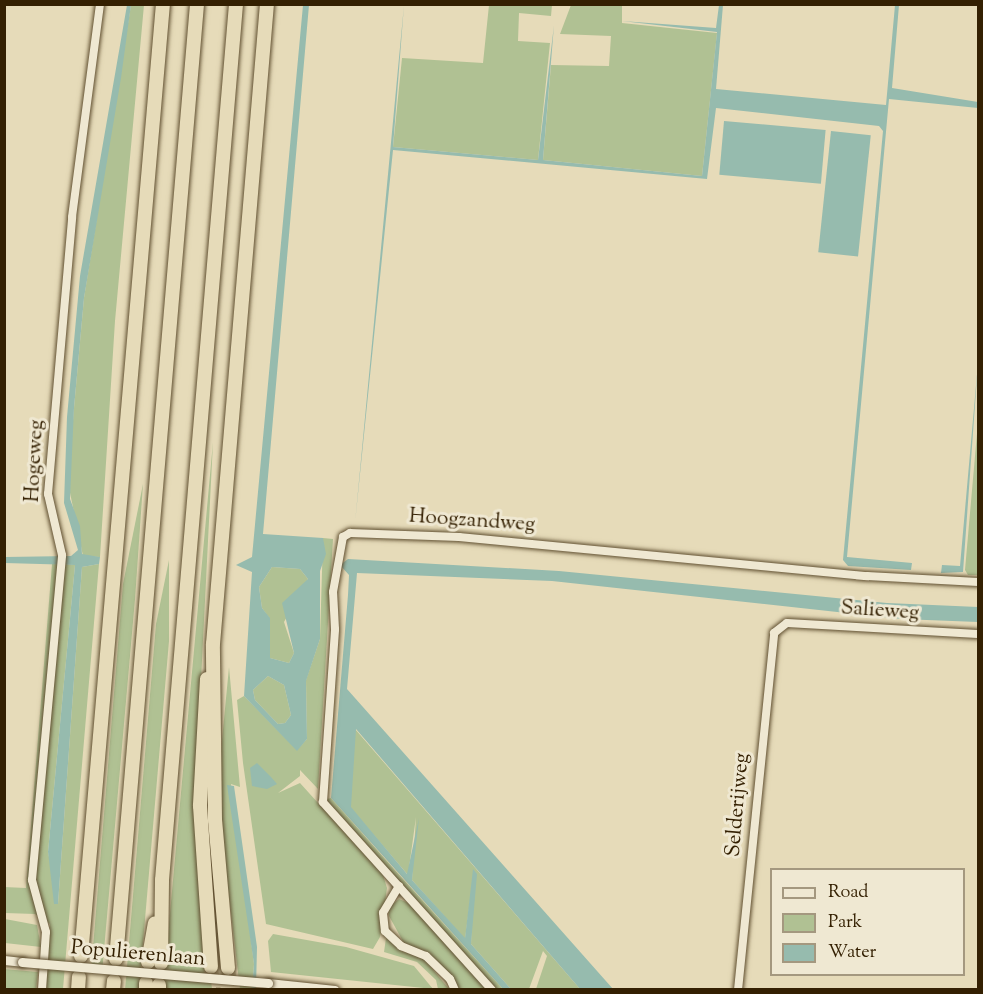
<!DOCTYPE html>
<style>
body{margin:0}
#map{position:relative;width:983px;height:994px;overflow:hidden;background:#e6dbb9;font-family:"Sorts Mill Goudy",serif}
div>[style]{position:absolute}
[style*='--x']{left:calc(var(--x)*1px);top:calc(var(--y)*1px);width:calc(var(--w)*1px);rotate:calc(var(--a)*1deg)}
.green>*{inset:0;background:#b0c193}
.water>*{inset:0;background:#96bbae;transform-origin:0 0}
.motorway-tunnel>*{height:14px;margin-top:-7px;transform-origin:0;background:repeating-linear-gradient(90deg,#c2b694 0 14px,transparent 0 21px)}
.roads{filter:drop-shadow(0 0 2px #604f30) drop-shadow(0 0 2px #604f30)}
.minor>*{height:8px;margin:-4px;padding:0 4px;transform-origin:4px;border-radius:4px;background:#efe8d2}
.tertiary>*{height:9px;margin:-4.5px;padding:0 4.5px;transform-origin:4.5px;border-radius:4.5px;background:#efe8d2}
.motorway>*{height:14px;margin:-7px;padding:0 7px;transform-origin:7px;border-radius:7px;background:#e6dbb9}
.bridges{filter:drop-shadow(0 0 2px #604f30) drop-shadow(0 0 2px #604f30)}
.tertiary-bridge>*{height:9px;margin:-4.5px;padding:0 4.5px;transform-origin:4.5px;border-radius:4.5px;background:#efe8d2}
span{translate:-50% -50%;white-space:nowrap;text-align:center;line-height:1.15;-webkit-text-stroke:6px #efe8d2;paint-order:stroke}
.street-label{font-size:21px;color:#342002}
.frame{position:absolute;inset:0;border:6px solid #342002;pointer-events:none}
.legend{position:absolute;left:770px;top:868px;width:195px;height:108px;box-sizing:border-box;background:#efe8d2;border:2px solid #a4987f;margin:0;padding:8px 10px;list-style:none;font-size:18px;color:#342002}
.legend li{display:flex;align-items:center;gap:12px;height:30px}
.legend b{width:30px;border:2px solid #a4987f}
</style>
<div id="map">
<div class="green">
<i style="clip-path:polygon(131px 5px,144px 5px,115px 321px,100px 557px,83px 556px,68px 483px,74px 408px,84px 298px)"></i>
<i style="clip-path:polygon(489px 5px,552px 5px,551px 16px,519px 13px,518px 41px,550px 43px,538px 160px,393px 147px,402px 58px,483px 63px)"></i>
<i style="clip-path:polygon(571px 5px,622px 5px,622px 23px,717px 33px,702px 176px,543px 160px,551px 65px,609px 66px,611px 36px,560px 34px)"></i>
<i style="clip-path:polygon(978px 422px,978px 575px,968px 575px,965px 570px)"></i>
<i style="clip-path:polygon(213px 442px,201px 680px,202px 903px,212px 989px,163px 990px)"></i>
<i style="clip-path:polygon(143px 484px,135px 599px,102px 973px,91px 972px,123px 584px)"></i>
<i style="clip-path:polygon(323px 538px,333px 539px,318px 789px,300px 770px,300px 776px,278px 793px,300px 783px,383px 875px,387px 888px,380px 937px,373px 949px,266px 924px,243px 763px,237px 700px,244px 696px,297px 750px,307px 739px,306px 680px,320px 639px)"></i>
<i style="clip-path:polygon(169px 560px,169px 641px,139px 989px,125px 990px,156px 624px)"></i>
<i style="clip-path:polygon(52px 564px,75px 565px,48px 852px,58px 904px,82px 567px,99px 564px,63px 989px,45px 989px,50px 924px,35px 914px,5px 913px,4px 887px,26px 888px)"></i>
<i style="clip-path:polygon(272px 567px,300px 569px,308px 579px,284px 622px,294px 653px,289px 663px,270px 658px,270px 619px,262px 608px,259px 587px)"></i>
<i style="clip-path:polygon(229px 667px,240px 787px,231px 784px,254px 964px,252px 989px,240px 989px,223px 846px,220px 761px)"></i>
<i style="clip-path:polygon(268px 676px,284px 685px,291px 715px,285px 723px,278px 724px,255px 700px,253px 690px)"></i>
<i style="clip-path:polygon(355px 729px,580px 989px,536px 989px,547px 956px,543px 951px,529px 989px,511px 989px,471px 944px,474px 870px,465px 939px,412px 880px,416px 817px,408px 875px,350px 807px)"></i>
<i style="clip-path:polygon(331px 798px,394px 869px,503px 989px,496px 989px,331px 808px,327px 799px)"></i>
<i style="clip-path:polygon(399px 899px,413px 905px,490px 989px,459px 989px,434px 958px,405px 945px,389px 916px,389px 907px)"></i>
<i style="clip-path:polygon(5px 919px,37px 925px,41px 947px,5px 943px)"></i>
<i style="clip-path:polygon(273px 934px,346px 947px,414px 966px,433px 989px,271px 972px,268px 941px)"></i>
<i style="clip-path:polygon(386px 938px,401px 951px,424px 959px,449px 989px,438px 989px,436px 980px,417px 962px,384px 952px)"></i>
<i style="clip-path:polygon(4px 969px,38px 972px,36px 989px,5px 989px)"></i>
</div>
<div class="water">
<i style="clip-path:polygon(127px 5px,131px 5px,121px 78px,84px 298px,74px 408px,70px 499px,80px 526px,82px 554px,100px 557px,99px 564px,82px 567px,58px 904px,54px 904px,48px 852px,75px 565px,5px 563px,5px 557px,71px 556px,78px 550px,64px 503px,67px 417px,80px 276px)"></i>
<i style="clip-path:polygon(evenodd,303px 5px,309px 5px,263px 534px,323px 538px,326px 554px,320px 571px,320px 639px,306px 681px,307px 739px,297px 751px,244px 696px,252px 572px,236px 565px,252px 557px,303px 5px,272px 567px,300px 569px,308px 579px,282px 603px,294px 653px,289px 663px,270px 658px,270px 618px,262px 608px,259px 587px,272px 567px,303px 5px,268px 676px,284px 685px,291px 715px,285px 723px,278px 724px,255px 700px,253px 690px,268px 676px)"></i>
<i style="clip-path:polygon(404px 5px,393px 147px,538px 160px,554px 25px,543px 160px,702px 176px,717px 32px,622px 21px,716px 28px,719px 5px,723px 5px,716px 89px,886px 105px,895px 5px,899px 5px,892px 88px,978px 102px,978px 108px,889px 99px,847px 557px,912px 563px,911px 570px,848px 566px,843px 560px,883px 131px,879px 126px,716px 108px,707px 179px,393px 150px,355px 523px)"></i>
<i style="left:724px;top:121px;width:102px;height:54px;rotate:5deg"></i>
<i style="left:831px;top:131px;width:40px;height:122px;rotate:6deg"></i>
<i style="clip-path:polygon(978px 363px,963px 572px,941px 573px,942px 565px,960px 566px)"></i>
<i style="clip-path:polygon(348px 559px,559px 571px,887px 603px,978px 607px,978px 622px,901px 619px,552px 581px,357px 573px,347px 689px,613px 989px,580px 989px,356px 729px,351px 807px,407px 874px,419px 818px,412px 880px,465px 938px,473px 869px,477px 874px,471px 944px,511px 989px,503px 989px,331px 798px,348px 595px,349px 575px,340px 565px)"></i>
<i style="clip-path:polygon(257px 763px,271px 777px,277px 784px,267px 789px,252px 786px,250px 768px)"></i>
<i style="clip-path:polygon(227px 785px,234px 786px,257px 947px,256px 989px,252px 989px,254px 964px)"></i>
</div>
<div class="motorway-tunnel">
<i style="--x:211;--y:967;--w:23;--a:83"></i>
<i style="--x:228;--y:968;--w:22;--a:82"></i>
</div>
<div class="roads">
<div class="minor">
<i style="--x:399;--y:886;--w:31;--a:121"></i>
<i style="--x:383;--y:913;--w:18;--a:84"></i>
<i style="--x:385;--y:931;--w:22;--a:43"></i>
<i style="--x:401;--y:946;--w:27;--a:22"></i>
<i style="--x:426;--y:956;--w:33;--a:44"></i>
<i style="--x:450;--y:979;--w:12;--a:66"></i>
<i style="--x:42;--y:990;--w:58;--a:-86.1"></i>
<i style="--x:46;--y:932;--w:54;--a:-105.1"></i>
<i style="--x:32;--y:880;--w:326;--a:-84.7"></i>
<i style="--x:62;--y:555;--w:63;--a:-102.9"></i>
<i style="--x:48;--y:494;--w:278;--a:-85"></i>
<i style="--x:72;--y:217;--w:215;--a:-82.5"></i>
<i style="--x:492;--y:990;--w:253;--a:-132"></i>
<i style="--x:323;--y:802;--w:173;--a:-86"></i>
<i style="--x:335;--y:629;--w:37;--a:-93"></i>
<i style="--x:333;--y:592;--w:56;--a:-79.7"></i>
<i style="--x:343;--y:537;--w:8;--a:-30"></i>
<i style="--x:350;--y:533;--w:109;--a:2.1"></i>
<i style="--x:459;--y:537;--w:410;--a:5.5"></i>
<i style="--x:867;--y:576;--w:111;--a:3.1"></i>
<i style="--x:738;--y:990;--w:359;--a:-84.2"></i>
<i style="--x:774;--y:633;--w:16;--a:-38"></i>
<i style="--x:787;--y:623;--w:191;--a:3.3"></i>
</div>
<div class="tertiary">
<i style="--x:4;--y:960;--w:18;--a:6"></i>
<i style="--x:268;--y:983;--w:67;--a:6"></i>
</div>
<div class="motorway">
<i style="--x:207;--y:679;--w:127;--a:93.2"></i>
<i style="--x:200;--y:806;--w:161;--a:86.1"></i>
<i style="--x:81;--y:956;--w:956;--a:-85.08"></i>
<i style="--x:116;--y:959;--w:958;--a:-85.15"></i>
<i style="--x:148;--y:962;--w:39;--a:-80"></i>
<i style="--x:161;--y:963;--w:83;--a:-89.3"></i>
<i style="--x:162;--y:880;--w:879;--a:-85.17"></i>
<i style="--x:228;--y:968;--w:149;--a:-95"></i>
<i style="--x:215;--y:820;--w:176;--a:-90.7"></i>
<i style="--x:213;--y:644;--w:642;--a:-85.18"></i>
<i style="--x:78;--y:990;--w:13;--a:-86"></i>
<i style="--x:113;--y:990;--w:9;--a:-84"></i>
<i style="--x:146;--y:990;--w:7;--a:-90"></i>
<i style="--x:159;--y:990;--w:5;--a:-90"></i>
</div>
</div>
<div class="bridges">
<div class="tertiary-bridge">
<i style="--x:22;--y:962;--w:247;--a:4.9"></i>
</div>
</div>
<div class="street-label">
<span style="left:35px;top:461px;rotate:-87deg">Hogeweg</span>
<span style="left:472px;top:521px;rotate:4deg">Hoogzandweg</span>
<span style="left:880px;top:611px;rotate:4deg">Salieweg</span>
<span style="left:738px;top:805px;rotate:-85deg">Selderijweg</span>
<span style="left:138px;top:954px;rotate:5deg">Populierenlaan</span>
</div>
<div class="frame"></div>
<ul class="legend">
<li><b style="height:8px;background:#efe8d2"></b>Road</li>
<li><b style="height:16px;background:#b0c193"></b>Park</li>
<li><b style="height:16px;background:#96bbae"></b>Water</li>
</ul>
</div>
